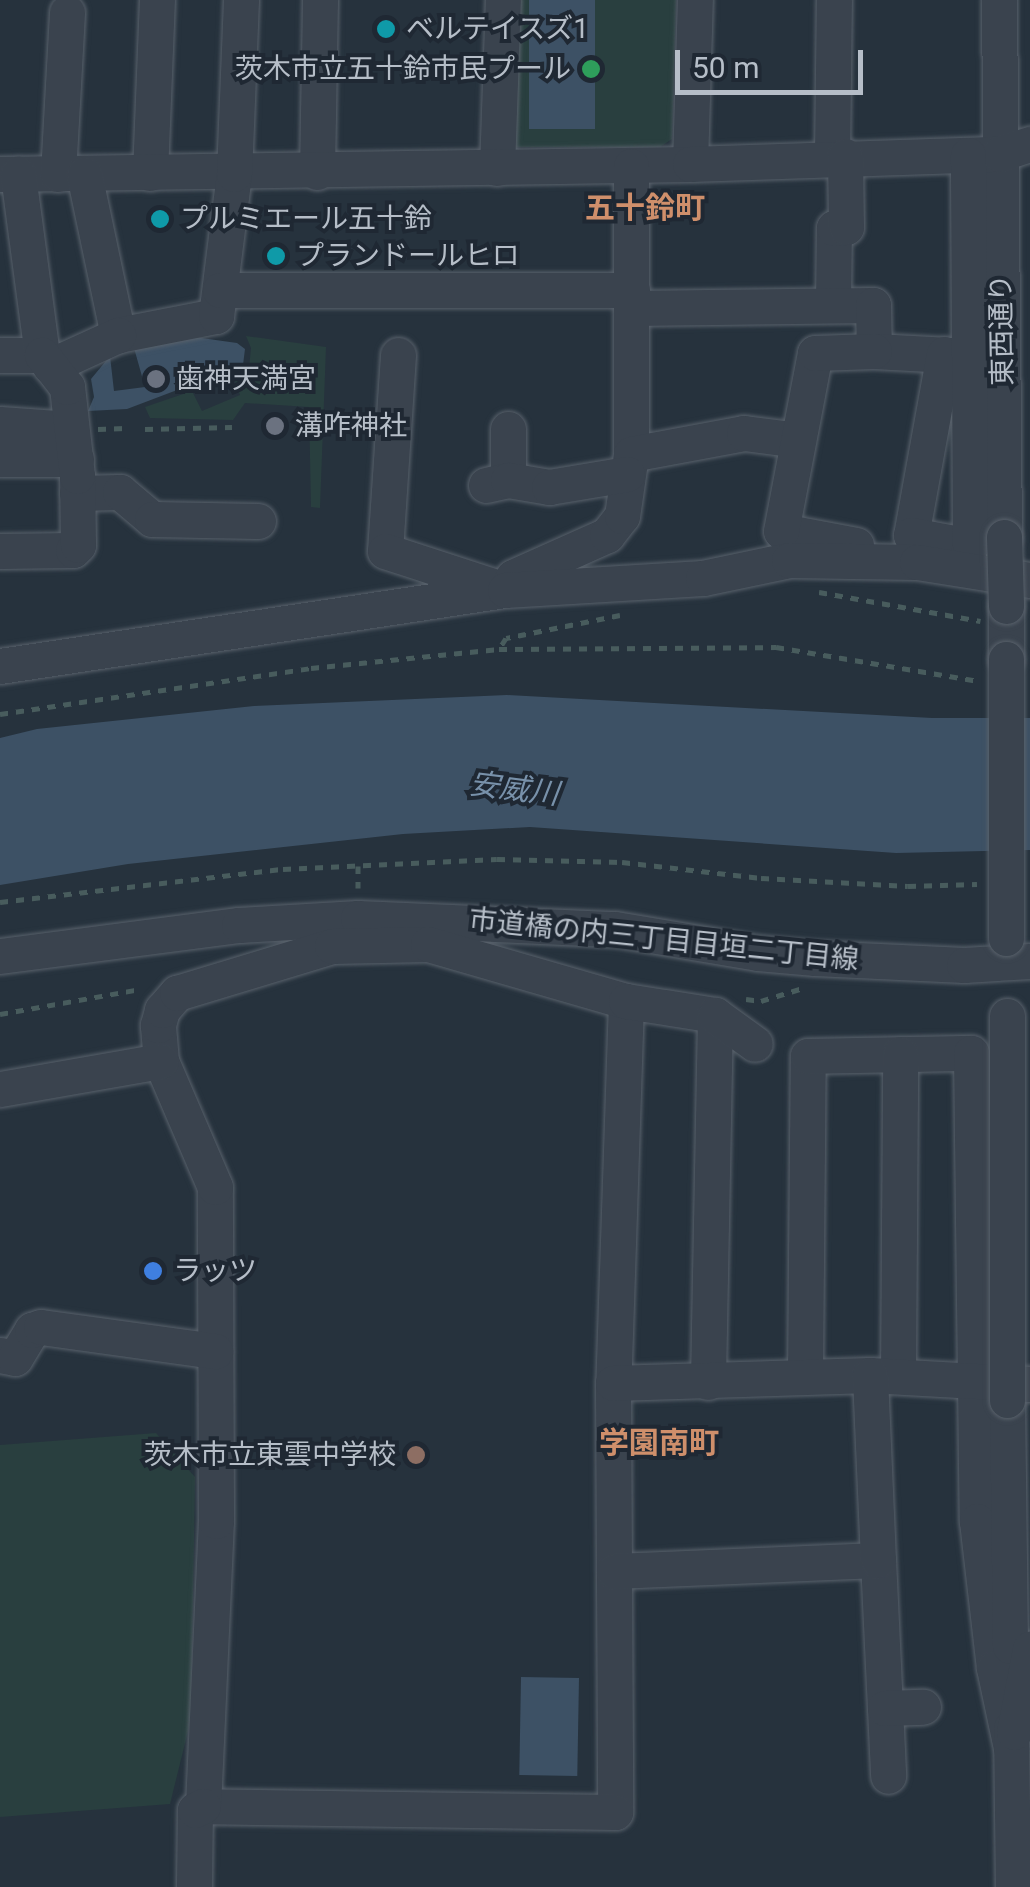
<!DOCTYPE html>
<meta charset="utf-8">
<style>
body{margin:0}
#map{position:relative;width:1030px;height:1887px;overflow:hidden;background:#26323d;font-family:Roboto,"Noto Sans JP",sans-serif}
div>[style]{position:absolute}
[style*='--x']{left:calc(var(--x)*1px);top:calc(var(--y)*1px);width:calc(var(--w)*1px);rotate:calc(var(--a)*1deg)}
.green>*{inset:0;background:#293f3f}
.water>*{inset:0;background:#3d5165;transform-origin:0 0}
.path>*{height:5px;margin-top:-2.5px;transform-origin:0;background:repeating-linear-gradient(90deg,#485c5d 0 8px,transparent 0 16px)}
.roads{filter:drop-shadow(0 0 2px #58616b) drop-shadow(0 0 2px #58616b)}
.minor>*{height:35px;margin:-17.5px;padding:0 17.5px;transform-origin:17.5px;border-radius:17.5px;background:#3a434e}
.bridges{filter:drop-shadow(0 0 2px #58616b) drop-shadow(0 0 2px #58616b)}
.minor-bridge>*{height:35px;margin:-17.5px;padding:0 17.5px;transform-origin:17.5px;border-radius:17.5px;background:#3a434e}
.dots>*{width:28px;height:28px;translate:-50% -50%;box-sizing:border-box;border:5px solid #1f2833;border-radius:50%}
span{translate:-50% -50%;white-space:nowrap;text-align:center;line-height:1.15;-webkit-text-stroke:8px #1f2833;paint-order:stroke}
.poi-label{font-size:28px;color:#b6bec8}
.left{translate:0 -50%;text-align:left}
.right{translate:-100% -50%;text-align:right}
.street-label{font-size:28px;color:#b6bec8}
.neighbourhood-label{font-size:30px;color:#cf8f6b;font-weight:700}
.water-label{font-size:30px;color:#7891aa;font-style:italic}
.scale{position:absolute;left:675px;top:50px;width:188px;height:45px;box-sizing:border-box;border:5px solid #b6bec8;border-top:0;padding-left:12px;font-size:30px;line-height:35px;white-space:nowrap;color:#b6bec8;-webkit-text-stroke:8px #1f2833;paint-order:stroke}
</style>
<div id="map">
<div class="green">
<i style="clip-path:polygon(509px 0,676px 0,672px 139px,660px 147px,513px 147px)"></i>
<i style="clip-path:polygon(246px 336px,326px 347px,320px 508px,311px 507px,309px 407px,245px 403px,233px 420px,150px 418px,145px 407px,192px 391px,202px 411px,240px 395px,233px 375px,249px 368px,251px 348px)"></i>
<i style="clip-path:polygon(156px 1433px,195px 1477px,191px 1719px,170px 1804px,0 1817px,0 1445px)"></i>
</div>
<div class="water">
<i style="left:529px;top:0;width:66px;height:129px"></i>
<i style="clip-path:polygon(187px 336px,237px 343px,245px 349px,243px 365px,127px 409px,88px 411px,94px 397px,91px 379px,110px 356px,114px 391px,145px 387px,134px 348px)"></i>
<i style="clip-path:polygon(507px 695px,932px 718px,1030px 718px,1030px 850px,896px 853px,530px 827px,403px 834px,128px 864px,0 885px,0 738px,37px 729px,254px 706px)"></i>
<i style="left:521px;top:1677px;width:58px;height:98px;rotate:1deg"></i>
</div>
<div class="path">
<i style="--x:98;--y:429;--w:28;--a:-2"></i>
<i style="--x:145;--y:429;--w:87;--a:-1.3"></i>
<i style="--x:819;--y:592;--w:164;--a:10.2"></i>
<i style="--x:620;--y:615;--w:116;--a:168.6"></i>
<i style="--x:506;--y:638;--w:13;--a:122"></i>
<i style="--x:499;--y:649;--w:277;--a:-0.4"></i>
<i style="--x:776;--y:647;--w:207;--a:9.5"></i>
<i style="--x:0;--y:714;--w:314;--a:-8.4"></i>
<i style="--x:311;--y:668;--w:189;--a:-5.8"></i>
<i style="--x:358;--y:866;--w:22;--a:90"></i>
<i style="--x:0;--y:902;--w:285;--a:-6.7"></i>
<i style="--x:283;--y:869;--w:214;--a:-2.7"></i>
<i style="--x:497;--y:859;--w:125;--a:1.4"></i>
<i style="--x:622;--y:862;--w:140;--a:6.6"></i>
<i style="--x:761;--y:878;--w:147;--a:3.1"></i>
<i style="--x:908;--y:886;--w:69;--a:-1.7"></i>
<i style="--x:746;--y:999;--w:15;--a:8"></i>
<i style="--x:761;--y:1001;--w:44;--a:-17.2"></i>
<i style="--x:0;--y:1014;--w:142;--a:-10.1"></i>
</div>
<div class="roads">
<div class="minor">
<i style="--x:999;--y:0;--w:537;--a:89.47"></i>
<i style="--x:832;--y:156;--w:156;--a:-89.3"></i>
<i style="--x:690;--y:164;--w:164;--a:-88.3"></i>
<i style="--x:497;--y:168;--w:168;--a:-88"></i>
<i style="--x:317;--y:172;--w:172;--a:-89"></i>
<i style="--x:150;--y:173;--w:173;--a:-87.7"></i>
<i style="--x:0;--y:174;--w:690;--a:-0.83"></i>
<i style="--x:690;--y:164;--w:309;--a:-1.9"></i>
<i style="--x:999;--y:154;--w:33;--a:-18"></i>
<i style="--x:58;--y:174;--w:162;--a:-86.8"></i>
<i style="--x:84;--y:174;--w:165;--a:78.1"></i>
<i style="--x:118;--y:335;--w:100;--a:-11"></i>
<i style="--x:216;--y:316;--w:143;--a:-82.8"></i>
<i style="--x:234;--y:174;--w:174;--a:-87.7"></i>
<i style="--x:220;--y:290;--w:412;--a:0"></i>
<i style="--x:833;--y:305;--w:77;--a:-89.3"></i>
<i style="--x:834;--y:228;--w:12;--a:-5"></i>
<i style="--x:846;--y:227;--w:71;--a:-90.8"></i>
<i style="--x:632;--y:308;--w:241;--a:-0.7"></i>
<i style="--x:873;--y:305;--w:46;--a:88.8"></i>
<i style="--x:874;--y:351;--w:94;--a:3"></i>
<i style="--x:944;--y:354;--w:184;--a:100.3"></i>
<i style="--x:911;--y:535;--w:60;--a:10.6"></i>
<i style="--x:0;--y:355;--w:42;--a:0"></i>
<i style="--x:42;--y:355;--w:183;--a:-97.6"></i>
<i style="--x:398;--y:355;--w:196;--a:93.8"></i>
<i style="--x:385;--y:551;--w:126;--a:18"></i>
<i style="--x:505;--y:590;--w:15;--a:-58"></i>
<i style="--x:513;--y:577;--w:103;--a:-24.1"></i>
<i style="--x:607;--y:535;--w:24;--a:-52"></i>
<i style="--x:622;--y:516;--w:63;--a:-81.7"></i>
<i style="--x:631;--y:454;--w:288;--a:-90"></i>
<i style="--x:50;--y:366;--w:75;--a:-24.5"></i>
<i style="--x:0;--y:424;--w:70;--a:4.1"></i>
<i style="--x:508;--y:429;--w:51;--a:90"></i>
<i style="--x:631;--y:454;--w:115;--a:-10.5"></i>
<i style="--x:744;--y:433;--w:54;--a:7.4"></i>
<i style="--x:0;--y:459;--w:76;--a:0"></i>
<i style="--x:486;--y:485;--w:23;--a:-13"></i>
<i style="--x:508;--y:480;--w:42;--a:9.7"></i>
<i style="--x:549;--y:487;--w:79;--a:-9.5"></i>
<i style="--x:77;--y:493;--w:43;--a:-1.3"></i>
<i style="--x:120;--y:492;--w:42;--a:40.2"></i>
<i style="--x:152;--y:519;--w:106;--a:1.1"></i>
<i style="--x:856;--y:545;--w:76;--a:-169.4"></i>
<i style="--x:781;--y:531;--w:181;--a:-79.2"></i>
<i style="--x:815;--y:353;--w:59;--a:-1.9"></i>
<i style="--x:0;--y:551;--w:73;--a:-0.8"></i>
<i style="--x:73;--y:550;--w:7;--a:-45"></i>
<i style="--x:78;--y:545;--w:69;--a:-90.8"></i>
<i style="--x:77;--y:476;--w:90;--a:-96.4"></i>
<i style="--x:67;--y:387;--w:41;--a:-128"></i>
<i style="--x:964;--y:568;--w:23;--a:-75"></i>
<i style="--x:970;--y:546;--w:391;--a:-90.3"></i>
<i style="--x:1006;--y:606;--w:53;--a:90"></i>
<i style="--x:0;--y:666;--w:511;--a:-8.56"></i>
<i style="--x:505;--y:590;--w:198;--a:-3.5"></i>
<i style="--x:703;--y:578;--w:88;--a:-11.8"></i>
<i style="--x:789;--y:560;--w:128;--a:0.9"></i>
<i style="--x:917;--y:562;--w:114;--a:9.1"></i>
<i style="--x:0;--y:956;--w:241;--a:-7.4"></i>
<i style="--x:239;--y:925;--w:119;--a:-3.4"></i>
<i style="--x:358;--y:918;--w:257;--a:2.5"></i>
<i style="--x:615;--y:929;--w:145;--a:9.5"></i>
<i style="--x:758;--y:953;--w:57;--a:5"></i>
<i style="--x:815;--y:958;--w:149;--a:2.7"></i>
<i style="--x:964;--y:965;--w:66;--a:-3.5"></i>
<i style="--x:626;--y:1001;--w:382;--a:91.9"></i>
<i style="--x:613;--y:1383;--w:429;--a:89.7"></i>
<i style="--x:615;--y:1812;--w:412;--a:-179.2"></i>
<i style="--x:203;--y:1806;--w:285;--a:-87.4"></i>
<i style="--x:216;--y:1521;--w:334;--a:-90.2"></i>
<i style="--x:215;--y:1187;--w:137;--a:-113.2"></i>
<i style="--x:161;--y:1061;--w:36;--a:-95"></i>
<i style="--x:158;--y:1025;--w:16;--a:-75"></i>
<i style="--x:162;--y:1010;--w:23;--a:-49"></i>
<i style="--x:177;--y:993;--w:162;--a:-16.9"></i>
<i style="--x:332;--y:946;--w:96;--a:-1.2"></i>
<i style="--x:428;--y:944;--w:206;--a:16.1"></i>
<i style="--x:626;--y:1001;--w:90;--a:8.9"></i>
<i style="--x:715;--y:1015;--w:367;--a:91.1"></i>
<i style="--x:715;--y:1015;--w:49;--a:35.9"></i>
<i style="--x:0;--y:1089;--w:163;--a:-9.9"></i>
<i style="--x:0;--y:1355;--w:15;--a:11"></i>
<i style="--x:15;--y:1358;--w:33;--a:-59"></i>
<i style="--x:32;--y:1330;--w:9;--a:-18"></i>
<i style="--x:41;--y:1327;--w:176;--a:7.9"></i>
<i style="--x:805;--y:1375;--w:319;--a:-89.5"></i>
<i style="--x:808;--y:1056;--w:163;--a:-1.1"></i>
<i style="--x:971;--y:1053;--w:468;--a:89.3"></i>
<i style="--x:977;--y:1521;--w:148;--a:83.4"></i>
<i style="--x:994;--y:1668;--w:82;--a:78"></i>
<i style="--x:898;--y:1375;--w:321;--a:-89.6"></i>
<i style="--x:613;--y:1383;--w:257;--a:-1.8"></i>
<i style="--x:870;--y:1375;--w:160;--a:3.2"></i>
<i style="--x:1007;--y:1400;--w:246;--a:89.3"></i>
<i style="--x:878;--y:1560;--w:216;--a:87.3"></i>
<i style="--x:614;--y:1571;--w:264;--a:-2.4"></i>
<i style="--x:878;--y:1560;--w:185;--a:-92.5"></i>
<i style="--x:885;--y:1708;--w:38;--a:-2"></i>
<i style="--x:1011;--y:1728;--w:159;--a:89.3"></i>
<i style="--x:1014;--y:1732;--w:85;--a:-79.1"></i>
<i style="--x:194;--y:1887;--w:77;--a:-89.3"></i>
<i style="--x:195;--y:1810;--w:9;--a:-27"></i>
</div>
</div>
<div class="bridges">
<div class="minor-bridge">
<i style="--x:1004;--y:537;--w:69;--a:88.3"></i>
<i style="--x:1006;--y:938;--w:279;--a:-90"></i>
<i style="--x:1007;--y:1016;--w:384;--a:90"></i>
</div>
</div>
<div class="dots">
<i style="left:386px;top:29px;background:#0f9aa8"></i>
<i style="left:591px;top:69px;background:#2e9e5b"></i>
<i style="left:160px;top:219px;background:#0f9aa8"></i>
<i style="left:276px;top:256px;background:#0f9aa8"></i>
<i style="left:156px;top:379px;background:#6b7280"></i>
<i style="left:275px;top:426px;background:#6b7280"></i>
<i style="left:153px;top:1271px;background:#3f7fe0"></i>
<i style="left:416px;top:1455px;background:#8d6e63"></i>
</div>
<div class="poi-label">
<span class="left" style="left:406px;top:29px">ベルテイスズ1</span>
<span class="right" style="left:571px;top:69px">茨木市立五十鈴市民プール</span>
<span class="left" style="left:180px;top:219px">プルミエール五十鈴</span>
<span class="left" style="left:296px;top:256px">プランドールヒロ</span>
<span class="left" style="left:176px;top:379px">歯神天満宮</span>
<span class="left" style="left:295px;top:426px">溝咋神社</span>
<span class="left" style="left:173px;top:1271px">ラッツ</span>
<span class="right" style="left:396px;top:1455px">茨木市立東雲中学校</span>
</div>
<div class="street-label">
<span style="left:1002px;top:330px;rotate:-91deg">東西通り</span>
<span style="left:664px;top:940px;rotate:6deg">市道橋の内三丁目目垣二丁目線</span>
</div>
<div class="neighbourhood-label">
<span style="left:645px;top:208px">五十鈴町</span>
<span style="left:659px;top:1443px">学園南町</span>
</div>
<div class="water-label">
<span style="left:514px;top:789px;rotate:7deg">安威川</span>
</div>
<div class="scale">50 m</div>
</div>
